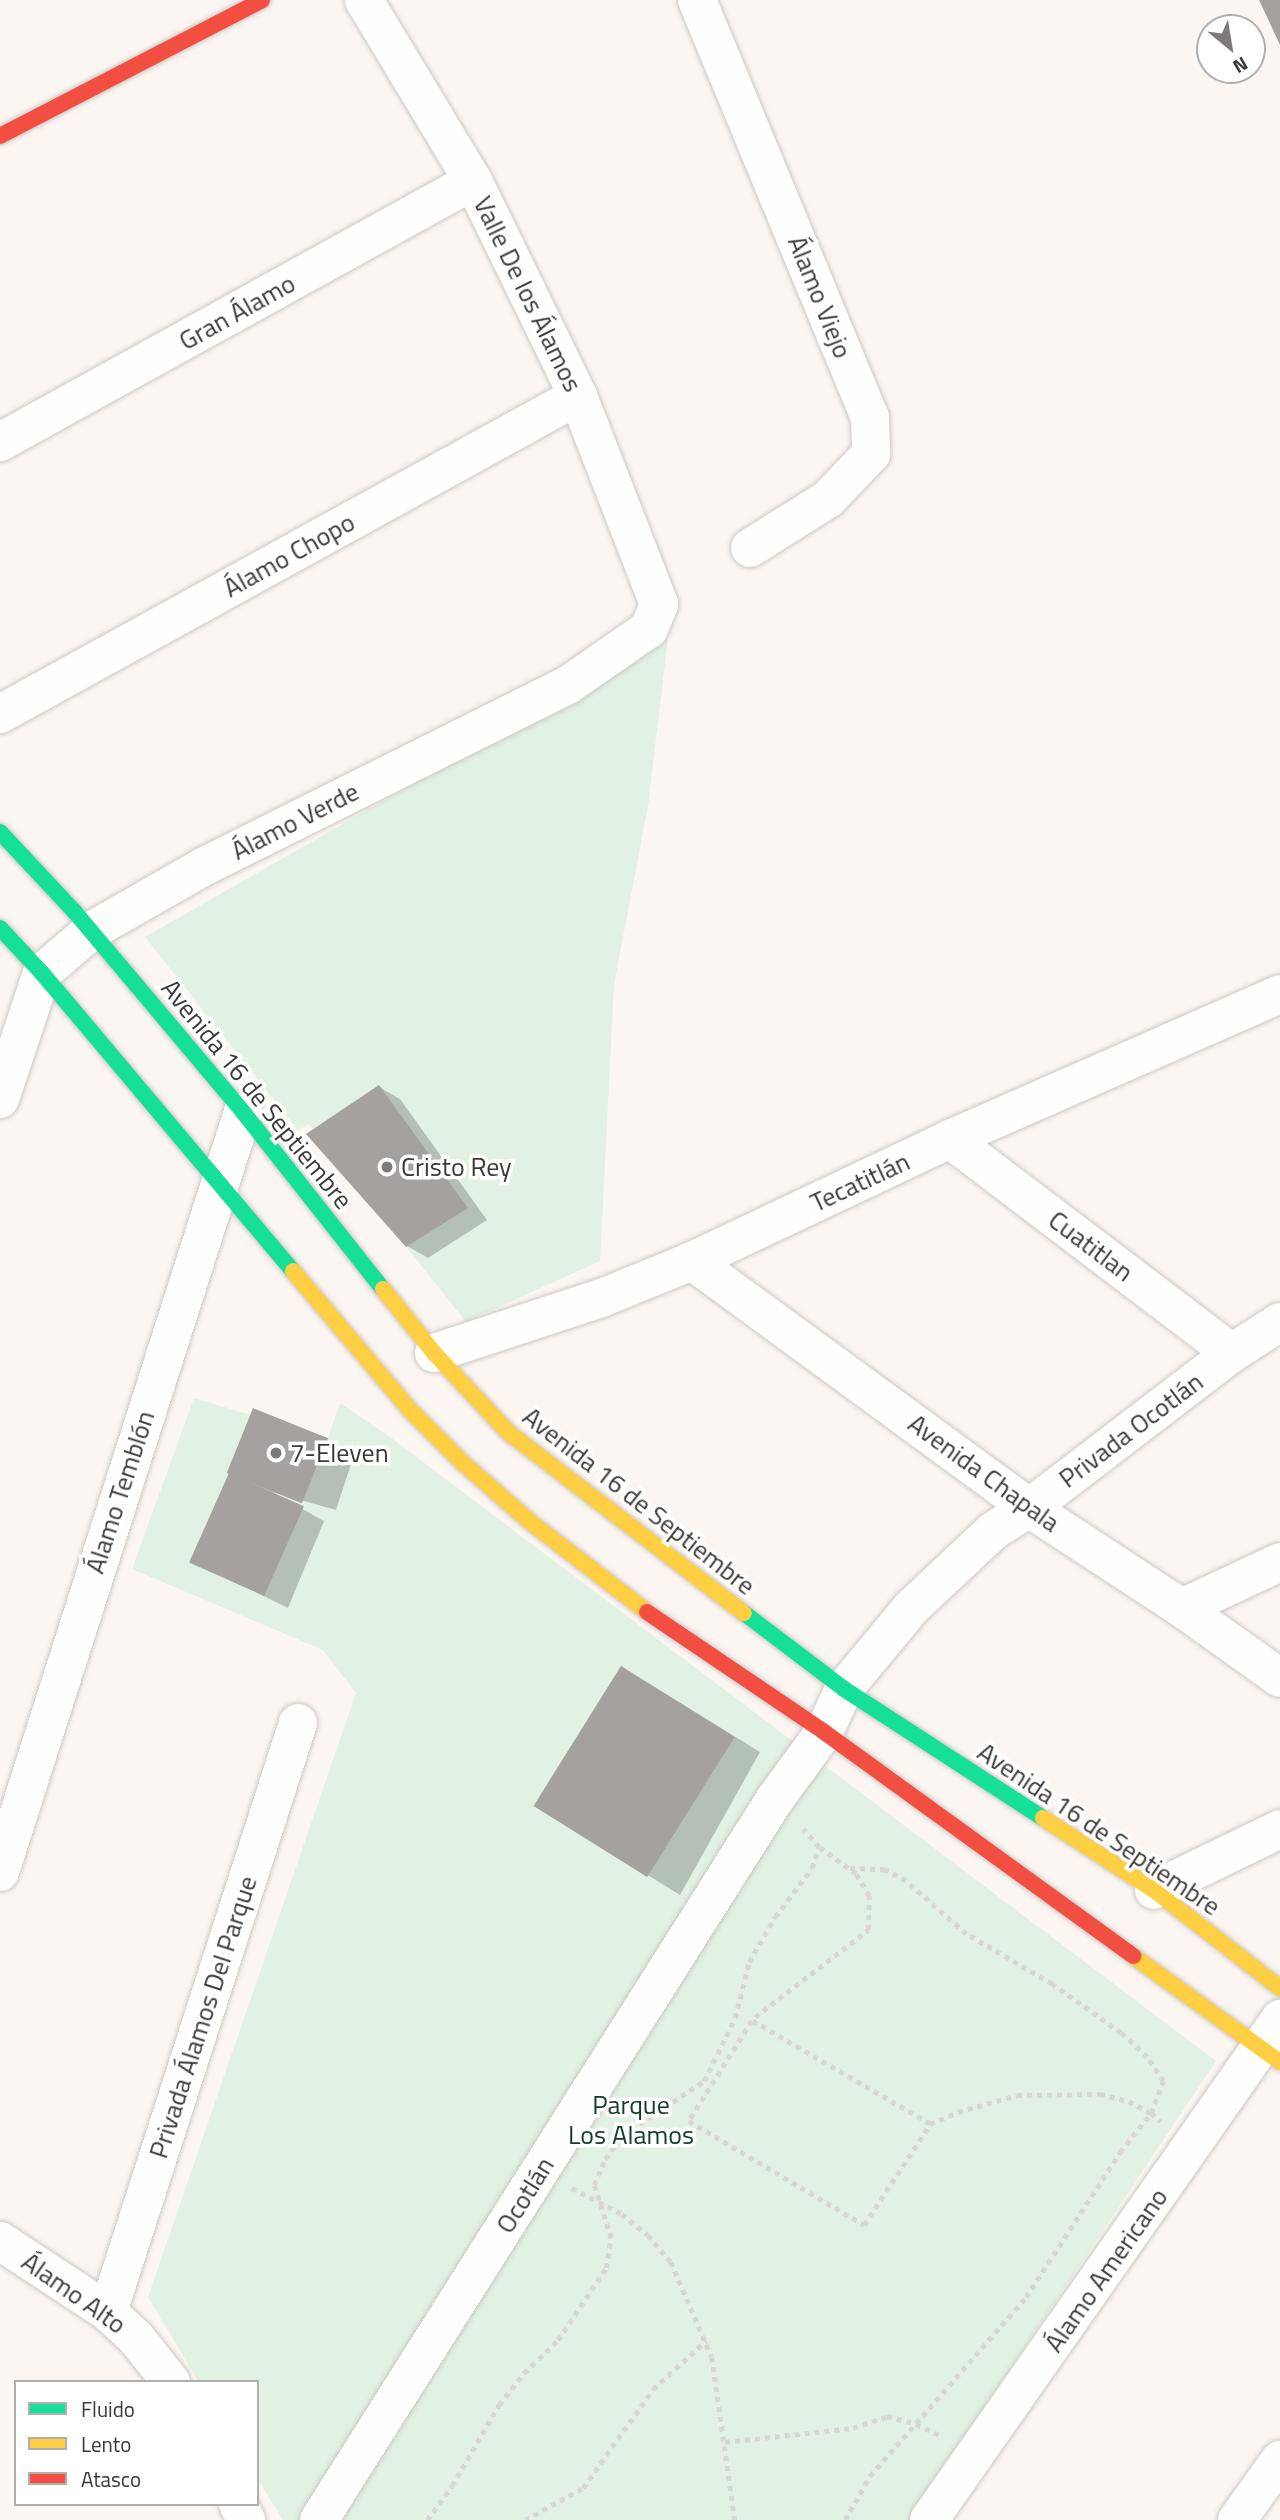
<!DOCTYPE html>
<meta charset="utf-8">
<style>
body{margin:0}
#map{position:relative;width:1280px;height:2520px;overflow:hidden;background:#fbf6f1;font-family:"Titillium Web",sans-serif}
div>[style]{position:absolute}
[style*='--x']{left:calc(var(--x)*1px);top:calc(var(--y)*1px);width:calc(var(--w)*1px);rotate:calc(var(--a)*1deg)}
.green>*{inset:0;background:#e1f1e3}
.shadow>*{inset:0;background:#0003}
.building>*{inset:0;background:#a5a19e;transform-origin:0 0}
.path>*{height:4.5px;margin-top:-2.25px;transform-origin:0;background:repeating-linear-gradient(90deg,#d9d7d6 0 5px,transparent 0 10px)}
.roads{filter:drop-shadow(0 0 2px #ccc8c5) drop-shadow(0 0 2px #ccc8c5)}
.street>*{height:38px;margin:-19px;padding:0 19px;transform-origin:19px;border-radius:19px;background:#fefefd}
.fast>*{height:16px;margin:-8px;padding:0 8px;transform-origin:8px;border-radius:8px;background:#16e098}
.slow>*{height:16px;margin:-8px;padding:0 8px;transform-origin:8px;border-radius:8px;background:#ffcf43}
.jam>*{height:16px;margin:-8px;padding:0 8px;transform-origin:8px;border-radius:8px;background:#f24e42}
.dots>*{width:19px;height:19px;translate:-50% -50%;box-sizing:border-box;border:4px solid #fff;border-radius:50%}
span{translate:-50% -50%;white-space:nowrap;text-align:center;line-height:1.15;-webkit-text-stroke:7px #fff;paint-order:stroke}
.street-label{font-size:26px;color:#3c3835}
.poi-label{font-size:26px;color:#3c3835}
.left{translate:0 -50%;text-align:left}
.park-label{font-size:26px;color:#113d25}
.legend{position:absolute;left:14px;top:2380px;width:245px;height:126px;box-sizing:border-box;background:#fff;border:2px solid #b1afae;margin:0;padding:9px 12px;list-style:none;font-size:21px;color:#3c3835}
.legend li{display:flex;align-items:center;gap:14px;height:35px}
.legend b{width:35px;border:2px solid #b1afae}
.north{position:absolute;left:1196px;top:14px;width:70px;height:70px;box-sizing:border-box;background:#fff;border:2px solid #b1afae;border-radius:50%;rotate:150deg;font-size:19px;font-weight:700;line-height:28px;text-align:center;color:#3c3835}
.north::after{content:'';display:block;margin:auto;width:24px;height:32px;background:#7f7a77;clip-path:polygon(50% 0,100% 100%,50% 72%,0 100%)}
</style>
<div id="map">
<div class="green">
<i style="clip-path:polygon(668px 638px,648px 806px,614px 984px,600px 1261px,466px 1322px,309px 1124px,298px 1130px,145px 937px)"></i>
<i style="clip-path:polygon(194px 1398px,328px 1438px,340px 1403px,390px 1437px,1216px 2061px,910px 2520px,283px 2520px,257px 2478px,257px 2382px,199px 2382px,148px 2297px,356px 1693px,323px 1650px,132px 1569px)"></i>
</div>
<div class="shadow">
<i style="clip-path:polygon(379px 1087px,400px 1099px,487px 1220px,428px 1258px,407px 1246px)"></i>
<i style="clip-path:polygon(254px 1410px,327px 1440px,354px 1455px,336px 1510px,272px 1492px,324px 1521px,288px 1608px,192px 1561px,234px 1477px)"></i>
<i style="clip-path:polygon(648px 1683px,760px 1752px,680px 1895px,539px 1808px)"></i>
</div>
<div class="building">
<i style="clip-path:polygon(1259px 0,1280px 0,1280px 45px)"></i>
<i style="clip-path:polygon(379px 1085px,468px 1208px,406px 1247px,306px 1134px)"></i>
<i style="left:253px;top:1408px;width:81px;height:70px;rotate:22deg"></i>
<i style="left:229px;top:1473px;width:82px;height:98px;rotate:24deg"></i>
<i style="left:621px;top:1666px;width:134px;height:165px;rotate:32deg"></i>
</div>
<div class="path">
<i style="--x:755;--y:2017;--w:143;--a:-37.6"></i>
<i style="--x:868;--y:1930;--w:34;--a:-88"></i>
<i style="--x:869;--y:1896;--w:26;--a:-121"></i>
<i style="--x:856;--y:1874;--w:46;--a:-143.9"></i>
<i style="--x:819;--y:1847;--w:24;--a:-132"></i>
<i style="--x:930;--y:2124;--w:206;--a:-149.9"></i>
<i style="--x:752;--y:2021;--w:118;--a:122.2"></i>
<i style="--x:689;--y:2121;--w:204;--a:30.7"></i>
<i style="--x:864;--y:2225;--w:121;--a:-56.8"></i>
<i style="--x:930;--y:2124;--w:30;--a:-23"></i>
<i style="--x:958;--y:2112;--w:61;--a:-16.1"></i>
<i style="--x:1017;--y:2095;--w:83;--a:-0.7"></i>
<i style="--x:1100;--y:2094;--w:30;--a:14"></i>
<i style="--x:1129;--y:2101;--w:25;--a:29"></i>
<i style="--x:1151;--y:2113;--w:13;--a:42"></i>
<i style="--x:572;--y:2188;--w:56;--a:27.5"></i>
<i style="--x:622;--y:2214;--w:33;--a:39"></i>
<i style="--x:648;--y:2235;--w:35;--a:50"></i>
<i style="--x:671;--y:2262;--w:103;--a:66.7"></i>
<i style="--x:712;--y:2357;--w:165;--a:82"></i>
<i style="--x:725;--y:2442;--w:129;--a:-6.2"></i>
<i style="--x:853;--y:2428;--w:36;--a:-19"></i>
<i style="--x:887;--y:2416;--w:30;--a:15"></i>
<i style="--x:916;--y:2424;--w:29;--a:25"></i>
<i style="--x:427;--y:2520;--w:42;--a:-53.7"></i>
<i style="--x:452;--y:2486;--w:94;--a:-59.9"></i>
<i style="--x:499;--y:2405;--w:41;--a:-52"></i>
<i style="--x:524;--y:2373;--w:47;--a:-44.1"></i>
<i style="--x:558;--y:2340;--w:87;--a:-56.3"></i>
<i style="--x:606;--y:2268;--w:30;--a:-81"></i>
<i style="--x:611;--y:2238;--w:56;--a:-107.8"></i>
<i style="--x:594;--y:2185;--w:28;--a:-67"></i>
<i style="--x:605;--y:2159;--w:30;--a:-53"></i>
<i style="--x:623;--y:2135;--w:97;--a:-33.7"></i>
<i style="--x:704;--y:2081;--w:70;--a:-63.8"></i>
<i style="--x:735;--y:2018;--w:58;--a:-76"></i>
<i style="--x:749;--y:1962;--w:52;--a:-60"></i>
<i style="--x:775;--y:1917;--w:61;--a:-52.9"></i>
<i style="--x:812;--y:1868;--w:22;--a:-72"></i>
<i style="--x:525;--y:2520;--w:66;--a:-28.9"></i>
<i style="--x:583;--y:2488;--w:121;--a:-54.7"></i>
<i style="--x:653;--y:2389;--w:72;--a:-42.2"></i>
<i style="--x:845;--y:2520;--w:51;--a:-60.4"></i>
<i style="--x:870;--y:2476;--w:237;--a:-48.9"></i>
<i style="--x:1026;--y:2297;--w:173;--a:-57"></i>
<i style="--x:1120;--y:2152;--w:50;--a:-51.5"></i>
<i style="--x:1151;--y:2113;--w:34;--a:-69"></i>
<i style="--x:1163;--y:2081;--w:29;--a:-124"></i>
<i style="--x:1147;--y:2057;--w:35;--a:-137"></i>
<i style="--x:1121;--y:2033;--w:85;--a:-144.6"></i>
<i style="--x:1052;--y:1984;--w:99;--a:-149.8"></i>
<i style="--x:966;--y:1934;--w:80;--a:-138.5"></i>
<i style="--x:906;--y:1881;--w:24;--a:-152"></i>
<i style="--x:885;--y:1870;--w:39;--a:-177"></i>
</div>
<div class="roads">
<div class="street">
<i style="--x:697;--y:0;--w:451;--a:67.5"></i>
<i style="--x:870;--y:417;--w:37;--a:88"></i>
<i style="--x:871;--y:454;--w:62;--a:133.7"></i>
<i style="--x:828;--y:499;--w:92;--a:147.9"></i>
<i style="--x:0;--y:442;--w:540;--a:-28.89"></i>
<i style="--x:0;--y:714;--w:660;--a:-28.82"></i>
<i style="--x:0;--y:1099;--w:133;--a:-71.6"></i>
<i style="--x:42;--y:973;--w:65;--a:-40.6"></i>
<i style="--x:91;--y:931;--w:131;--a:-29.7"></i>
<i style="--x:205;--y:866;--w:406;--a:-26.5"></i>
<i style="--x:568;--y:685;--w:98;--a:-34.7"></i>
<i style="--x:649;--y:629;--w:27;--a:-68"></i>
<i style="--x:659;--y:604;--w:223;--a:-111.3"></i>
<i style="--x:578;--y:396;--w:239;--a:-116"></i>
<i style="--x:473;--y:181;--w:211;--a:-121.1"></i>
<i style="--x:950;--y:1139;--w:354;--a:37.2"></i>
<i style="--x:692;--y:1261;--w:418;--a:36.2"></i>
<i style="--x:1029;--y:1508;--w:183;--a:33.2"></i>
<i style="--x:1182;--y:1608;--w:120;--a:35.5"></i>
<i style="--x:434;--y:1353;--w:179;--a:-18.2"></i>
<i style="--x:604;--y:1297;--w:95;--a:-22.2"></i>
<i style="--x:692;--y:1261;--w:285;--a:-25.3"></i>
<i style="--x:950;--y:1139;--w:360;--a:-23.7"></i>
<i style="--x:1182;--y:1608;--w:108;--a:-25.1"></i>
<i style="--x:0;--y:1872;--w:798;--a:-72.27"></i>
<i style="--x:1154;--y:1890;--w:140;--a:-25.8"></i>
<i style="--x:0;--y:2241;--w:129;--a:33.3"></i>
<i style="--x:108;--y:2312;--w:38;--a:43"></i>
<i style="--x:136;--y:2338;--w:56;--a:51.5"></i>
<i style="--x:108;--y:2312;--w:619;--a:-72.12"></i>
<i style="--x:238;--y:2504;--w:18;--a:63"></i>
<i style="--x:319;--y:2520;--w:853;--a:-57.69"></i>
<i style="--x:775;--y:1799;--w:83;--a:-53.8"></i>
<i style="--x:824;--y:1732;--w:47;--a:-65.1"></i>
<i style="--x:844;--y:1689;--w:105;--a:-50.4"></i>
<i style="--x:911;--y:1608;--w:112;--a:-43.2"></i>
<i style="--x:993;--y:1531;--w:43;--a:-32.6"></i>
<i style="--x:1029;--y:1508;--w:255;--a:-37.4"></i>
<i style="--x:1232;--y:1353;--w:57;--a:-32.9"></i>
<i style="--x:929;--y:2520;--w:612;--a:-54.98"></i>
<i style="--x:1237;--y:2520;--w:74;--a:-54.4"></i>
</div>
<div class="fast">
<i style="--x:0;--y:832;--w:108;--a:46.9"></i>
<i style="--x:74;--y:911;--w:263;--a:49.9"></i>
<i style="--x:243;--y:1112;--w:226;--a:51.7"></i>
<i style="--x:0;--y:928;--w:62;--a:47"></i>
<i style="--x:42;--y:973;--w:390;--a:49.9"></i>
<i style="--x:744;--y:1613;--w:126;--a:37.2"></i>
<i style="--x:844;--y:1689;--w:237;--a:33"></i>
</div>
<div class="slow">
<i style="--x:293;--y:1271;--w:182;--a:49.9"></i>
<i style="--x:410;--y:1410;--w:75;--a:45"></i>
<i style="--x:463;--y:1463;--w:88;--a:41.3"></i>
<i style="--x:529;--y:1521;--w:149;--a:37.6"></i>
<i style="--x:383;--y:1289;--w:82;--a:51.4"></i>
<i style="--x:434;--y:1353;--w:110;--a:46.8"></i>
<i style="--x:509;--y:1433;--w:296;--a:37.5"></i>
<i style="--x:1043;--y:1818;--w:132;--a:33"></i>
<i style="--x:1154;--y:1890;--w:160;--a:37.9"></i>
<i style="--x:1133;--y:1956;--w:181;--a:35.8"></i>
</div>
<div class="jam">
<i style="--x:0;--y:136;--w:295;--a:-27.4"></i>
<i style="--x:647;--y:1612;--w:214;--a:34.1"></i>
<i style="--x:824;--y:1732;--w:382;--a:35.9"></i>
</div>
</div>
<div class="dots">
<i style="left:387px;top:1167px;background:#7f7a77"></i>
<i style="left:276px;top:1453px;background:#7f7a77"></i>
</div>
<div class="street-label">
<span style="left:528px;top:294px;rotate:64deg">Valle De los Álamos</span>
<span style="left:820px;top:297px;rotate:68deg">Álamo Viejo</span>
<span style="left:237px;top:312px;rotate:-29deg">Gran Álamo</span>
<span style="left:289px;top:555px;rotate:-29deg">Álamo Chopo</span>
<span style="left:295px;top:821px;rotate:-27deg">Álamo Verde</span>
<span style="left:257px;top:1094px;rotate:51deg">Avenida 16 de Septiembre</span>
<span style="left:860px;top:1182px;rotate:-25deg">Tecatitlán</span>
<span style="left:1091px;top:1246px;rotate:37deg">Cuatitlan</span>
<span style="left:1131px;top:1430px;rotate:-37deg">Privada Ocotlán</span>
<span style="left:984px;top:1473px;rotate:36deg">Avenida Chapala</span>
<span style="left:120px;top:1492px;rotate:-72deg">Álamo Temblón</span>
<span style="left:639px;top:1501px;rotate:38deg">Avenida 16 de Septiembre</span>
<span style="left:1099px;top:1829px;rotate:34deg">Avenida 16 de Septiembre</span>
<span style="left:203px;top:2017px;rotate:-72deg">Privada Álamos Del Parque</span>
<span style="left:525px;top:2195px;rotate:-58deg">Ocotlán</span>
<span style="left:1106px;top:2270px;rotate:-55deg">Álamo Americano</span>
<span style="left:74px;top:2293px;rotate:35deg">Álamo Alto</span>
</div>
<div class="poi-label">
<span class="left" style="left:401px;top:1167px">Cristo Rey</span>
<span class="left" style="left:290px;top:1453px">7-Eleven</span>
</div>
<div class="park-label">
<span style="left:631px;top:2120px">Parque<br>Los Alamos</span>
</div>
<ul class="legend">
<li><b style="height:9px;background:#16e098"></b>Fluido</li>
<li><b style="height:9px;background:#ffcf43"></b>Lento</li>
<li><b style="height:9px;background:#f24e42"></b>Atasco</li>
</ul>
<div class="north">N</div>
</div>
